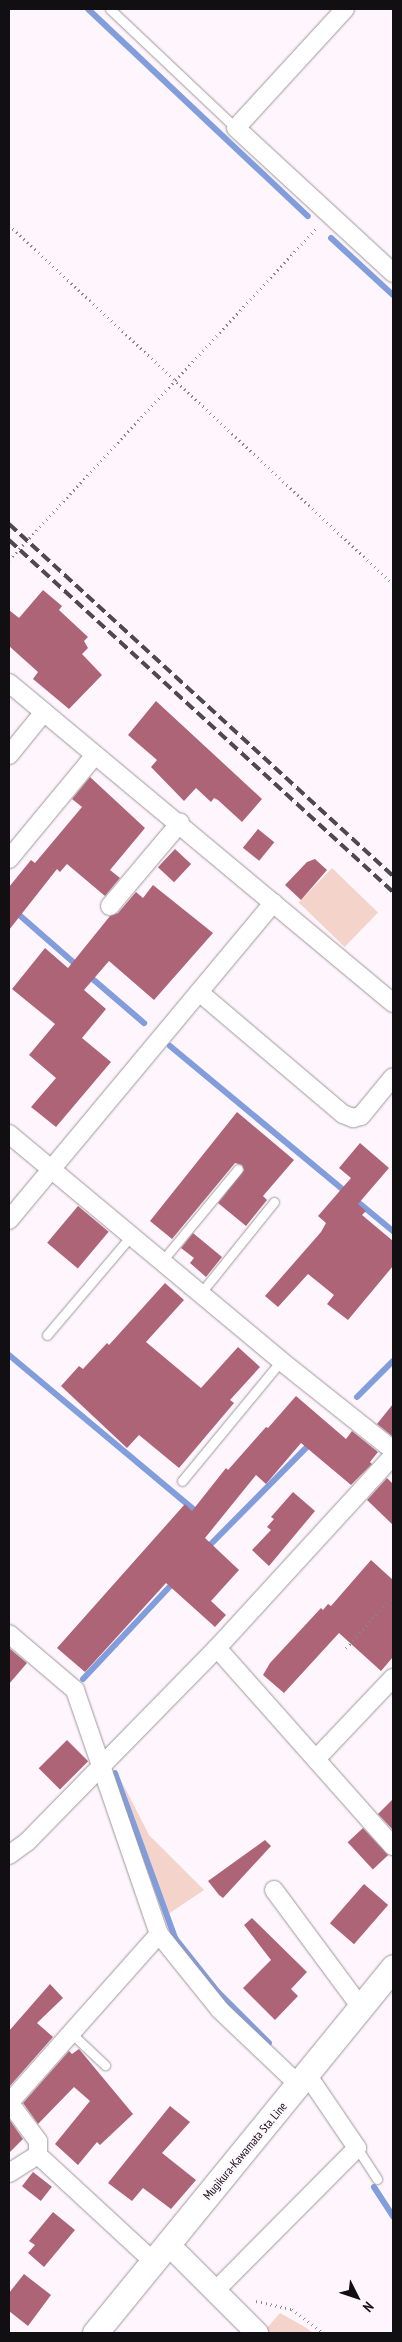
<!DOCTYPE html>
<style>
body{margin:0}
#map{position:relative;width:402px;height:2342px;overflow:hidden;background:#fff6fd;font-family:"PT Sans Narrow",sans-serif}
div>[style]{position:absolute}
[style*='--x']{left:calc(var(--x)*1px);top:calc(var(--y)*1px);width:calc(var(--w)*1px);rotate:calc(var(--a)*1deg)}
.green>*{inset:0;background:#f4d4ca;transform-origin:0 0}
.stream>*{height:6px;margin:-3px;padding:0 3px;transform-origin:3px;border-radius:3px;background:#829ddc}
.building>*{inset:0;background:#ad6477;transform-origin:0 0}
.path>*{height:3px;margin-top:-1.5px;transform-origin:0;background:repeating-linear-gradient(90deg,#8a8489 0 1px,transparent 0 5px)}
.roads{filter:drop-shadow(0 0 1px #9e969d) drop-shadow(0 0 1px #9e969d)}
.service>*{height:9px;margin:-4.5px;padding:0 4.5px;transform-origin:4.5px;border-radius:4.5px;background:#fff}
.minor>*{height:18px;margin:-9px;padding:0 9px;transform-origin:9px;border-radius:9px;background:#fff}
.tertiary>*{height:22px;margin:-11px;padding:0 11px;transform-origin:11px;border-radius:11px;background:#fff}
.secondary>*{height:25px;margin:-12.5px;padding:0 12.5px;transform-origin:12.5px;border-radius:12.5px;background:#fff}
.rail>*{height:4px;margin-top:-2px;transform-origin:0;background:repeating-linear-gradient(90deg,#4d494d 0 10px,transparent 0 15px)}
span{translate:-50% -50%;white-space:nowrap;text-align:center;line-height:1.15;-webkit-text-stroke:4px #fff6fd;paint-order:stroke}
.street-label{font-size:12px;color:#120f12}
.frame{position:absolute;inset:0;border:10px solid #120f12;pointer-events:none}
.north{position:absolute;left:332px;top:2272px;width:50px;height:50px;-webkit-text-stroke:4px #fff6fd;paint-order:stroke;rotate:131deg;font-size:14px;font-weight:700;line-height:20px;text-align:center;color:#120f12}
.north::after{content:'';display:block;margin:auto;width:18px;height:22px;background:#120f12;clip-path:polygon(50% 0,100% 100%,50% 72%,0 100%)}
</style>
<div id="map">
<div class="green">
<i style="left:332px;top:868px;width:64px;height:48px;rotate:44deg"></i>
<i style="clip-path:polygon(122px 1782px,149px 1835px,204px 1890px,167px 1915px)"></i>
<i style="clip-path:polygon(280px 2313px,305px 2327px,313px 2333px,270px 2333px,266px 2329px)"></i>
</div>
<div class="stream">
<i style="--x:88;--y:9;--w:302;--a:43.3"></i>
<i style="--x:331;--y:238;--w:84;--a:42.6"></i>
<i style="--x:9;--y:906;--w:93;--a:41.1"></i>
<i style="--x:88;--y:975;--w:74;--a:40.6"></i>
<i style="--x:170;--y:1046;--w:290;--a:39.7"></i>
<i style="--x:9;--y:1355;--w:248;--a:39.9"></i>
<i style="--x:357;--y:1397;--w:51;--a:-45"></i>
<i style="--x:206;--y:1549;--w:151;--a:-45.3"></i>
<i style="--x:83;--y:1679;--w:134;--a:-46.8"></i>
<i style="--x:115;--y:1773;--w:176;--a:70"></i>
<i style="--x:175;--y:1938;--w:69;--a:51.5"></i>
<i style="--x:218;--y:1992;--w:72;--a:45"></i>
<i style="--x:374;--y:2187;--w:35;--a:57"></i>
</div>
<div class="building">
<i style="clip-path:polygon(43px 590px,62px 606px,59px 610px,88px 637px,84px 641px,88px 648px,82px 654px,102px 675px,69px 709px,33px 679px,38px 672px,9px 646px,9px 610px,19px 618px)"></i>
<i style="clip-path:polygon(156px 701px,262px 799px,242px 822px,218px 800px,214px 798px,211px 802px,196px 788px,184px 801px,151px 767px,157px 760px,128px 735px)"></i>
<i style="clip-path:polygon(90px 777px,145px 828px,110px 870px,120px 878px,105px 896px,67px 864px,60px 872px,57px 869px,9px 930px,9px 887px,31px 860px,35px 863px,82px 807px,72px 799px)"></i>
<i style="left:258px;top:829px;width:21px;height:24px;rotate:39deg"></i>
<i style="left:175px;top:849px;width:22px;height:25px;rotate:43deg"></i>
<i style="clip-path:polygon(315px 859px,327px 870px,301px 900px,285px 885px,307px 862px)"></i>
<i style="clip-path:polygon(153px 885px,213px 933px,154px 1000px,109px 961px,84px 990px,106px 1009px,82px 1038px,111px 1062px,56px 1127px,31px 1107px,56px 1078px,29px 1055px,55px 1024px,12px 989px,45px 948px,68px 968px,110px 916px,118px 913px,136px 892px,143px 898px)"></i>
<i style="clip-path:polygon(237px 1112px,294px 1160px,263px 1196px,267px 1200px,246px 1226px,218px 1203px,244px 1170px,242px 1165px,235px 1163px,172px 1239px,150px 1221px)"></i>
<i style="clip-path:polygon(360px 1143px,389px 1168px,358px 1204px,366px 1211px,362px 1215px,393px 1241px,393px 1266px,348px 1320px,327px 1304px,334px 1295px,308px 1274px,278px 1307px,265px 1296px,321px 1232px,326px 1223px,318px 1216px,351px 1178px,339px 1168px)"></i>
<i style="left:78px;top:1206px;width:40px;height:48px;rotate:40deg"></i>
<i style="clip-path:polygon(193px 1233px,222px 1257px,206px 1277px,190px 1263px,194px 1258px,181px 1248px)"></i>
<i style="clip-path:polygon(165px 1283px,184px 1300px,146px 1342px,201px 1388px,238px 1347px,260px 1367px,230px 1400px,234px 1403px,179px 1468px,139px 1435px,127px 1448px,61px 1386px,79px 1366px,83px 1369px,107px 1343px,109px 1345px)"></i>
<i style="clip-path:polygon(296px 1396px,346px 1439px,352px 1431px,378px 1452px,370px 1462px,372px 1464px,351px 1485px,301px 1443px,266px 1484px,256px 1475px,205px 1538px,239px 1570px,211px 1601px,226px 1615px,215px 1627px,166px 1583px,85px 1672px,57px 1648px,185px 1504px,192px 1511px,226px 1468px,228px 1470px,266px 1427px,268px 1428px)"></i>
<i style="clip-path:polygon(393px 1404px,393px 1435px,392px 1436px,377px 1424px)"></i>
<i style="clip-path:polygon(387px 1478px,393px 1484px,393px 1525px,367px 1500px)"></i>
<i style="clip-path:polygon(293px 1492px,315px 1511px,269px 1566px,252px 1550px,271px 1530px,267px 1527px,274px 1519px,271px 1517px)"></i>
<i style="clip-path:polygon(371px 1560px,393px 1580px,393px 1657px,381px 1671px,339px 1633px,284px 1693px,263px 1675px,270px 1663px,321px 1608px,323px 1610px,328px 1604px,331px 1606px)"></i>
<i style="clip-path:polygon(9px 1648px,27px 1663px,9px 1684px)"></i>
<i style="left:67px;top:1740px;width:30px;height:40px;rotate:45deg"></i>
<i style="clip-path:polygon(393px 1799px,393px 1830px,378px 1814px)"></i>
<i style="left:363px;top:1828px;width:37px;height:21px;rotate:47deg"></i>
<i style="clip-path:polygon(265px 1840px,271px 1846px,223px 1898px,219px 1895px,208px 1881px)"></i>
<i style="left:364px;top:1884px;width:32px;height:52px;rotate:41deg"></i>
<i style="clip-path:polygon(252px 1918px,307px 1972px,291px 1989px,298px 1996px,275px 2020px,243px 1988px,271px 1960px,244px 1925px)"></i>
<i style="clip-path:polygon(50px 1984px,63px 1998px,37px 2023px,53px 2037px,9px 2087px,9px 2031px)"></i>
<i style="clip-path:polygon(79px 2049px,133px 2114px,100px 2145px,97px 2142px,78px 2165px,55px 2144px,90px 2101px,74px 2087px,38px 2124px,23px 2103px,69px 2051px,72px 2054px)"></i>
<i style="clip-path:polygon(170px 2106px,190px 2122px,162px 2153px,196px 2180px,171px 2209px,143px 2188px,132px 2201px,108px 2183px)"></i>
<i style="clip-path:polygon(9px 2119px,23px 2139px,9px 2153px)"></i>
<i style="left:33px;top:2172px;width:24px;height:18px;rotate:38deg"></i>
<i style="clip-path:polygon(53px 2212px,75px 2230px,44px 2267px,28px 2253px,35px 2245px,29px 2241px)"></i>
<i style="clip-path:polygon(24px 2274px,51px 2295px,28px 2326px,9px 2311px,9px 2293px)"></i>
</div>
<div class="path">
<i style="--x:9;--y:225;--w:526;--a:43.07"></i>
<i style="--x:9;--y:560;--w:454;--a:-47.2"></i>
<i style="--x:346;--y:1648;--w:70;--a:-47.9"></i>
<i style="--x:256;--y:2301;--w:37;--a:13"></i>
<i style="--x:292;--y:2309;--w:40;--a:37"></i>
</div>
<div class="roads">
<div class="service">
<i style="--x:110;--y:9;--w:173;--a:43.4"></i>
<i style="--x:162;--y:1261;--w:119;--a:-50.4"></i>
<i style="--x:200;--y:1294;--w:118;--a:-51.2"></i>
<i style="--x:47;--y:1335;--w:130;--a:-49.7"></i>
<i style="--x:182;--y:1481;--w:156;--a:-50.5"></i>
<i style="--x:71;--y:2033;--w:47;--a:43.3"></i>
<i style="--x:357;--y:2148;--w:37;--a:57"></i>
</div>
<div class="minor">
<i style="--x:345;--y:9;--w:161;--a:132.5"></i>
<i style="--x:236;--y:128;--w:214;--a:42.7"></i>
<i style="--x:9;--y:683;--w:500;--a:39.8"></i>
<i style="--x:9;--y:755;--w:55;--a:-50.9"></i>
<i style="--x:9;--y:859;--w:135;--a:-50.4"></i>
<i style="--x:110;--y:906;--w:109;--a:-49.9"></i>
<i style="--x:199;--y:992;--w:189;--a:40.3"></i>
<i style="--x:343;--y:1114;--w:11;--a:22"></i>
<i style="--x:353;--y:1118;--w:8;--a:-14"></i>
<i style="--x:361;--y:1116;--w:50;--a:-50.6"></i>
<i style="--x:9;--y:1134;--w:354;--a:39.8"></i>
<i style="--x:281;--y:1361;--w:143;--a:38.5"></i>
<i style="--x:9;--y:1220;--w:413;--a:-50.2"></i>
<i style="--x:9;--y:1634;--w:87;--a:40.3"></i>
<i style="--x:75;--y:1690;--w:258;--a:71"></i>
<i style="--x:159;--y:1934;--w:97;--a:51.2"></i>
<i style="--x:220;--y:2010;--w:110;--a:43.5"></i>
<i style="--x:217;--y:1648;--w:265;--a:48.4"></i>
<i style="--x:316;--y:1759;--w:112;--a:-46.5"></i>
<i style="--x:9;--y:1855;--w:22;--a:-36"></i>
<i style="--x:27;--y:1842;--w:272;--a:-45.6"></i>
<i style="--x:217;--y:1648;--w:260;--a:-47.5"></i>
<i style="--x:274;--y:1890;--w:148;--a:53.5"></i>
<i style="--x:9;--y:2102;--w:49;--a:53.4"></i>
<i style="--x:38;--y:2141;--w:14;--a:90"></i>
<i style="--x:38;--y:2155;--w:156;--a:42.7"></i>
<i style="--x:9;--y:2103;--w:226;--a:-48.4"></i>
<i style="--x:9;--y:2173;--w:34;--a:-32"></i>
<i style="--x:216;--y:2290;--w:200;--a:-45.2"></i>
<i style="--x:357;--y:2148;--w:87;--a:-124.2"></i>
</div>
<div class="tertiary">
<i style="--x:168;--y:2244;--w:126;--a:45"></i>
</div>
<div class="secondary">
<i style="--x:95;--y:2333;--w:472;--a:-50.8"></i>
</div>
</div>
<div class="rail">
<i style="--x:9;--y:524;--w:521;--a:42.51"></i>
<i style="--x:9;--y:540;--w:521;--a:42.51"></i>
</div>
<div class="street-label">
<span style="left:245px;top:2151px;rotate:-50deg">Mugikura-Kawamata Sta. Line</span>
</div>
<div class="frame"></div>
<div class="north">N</div>
</div>
